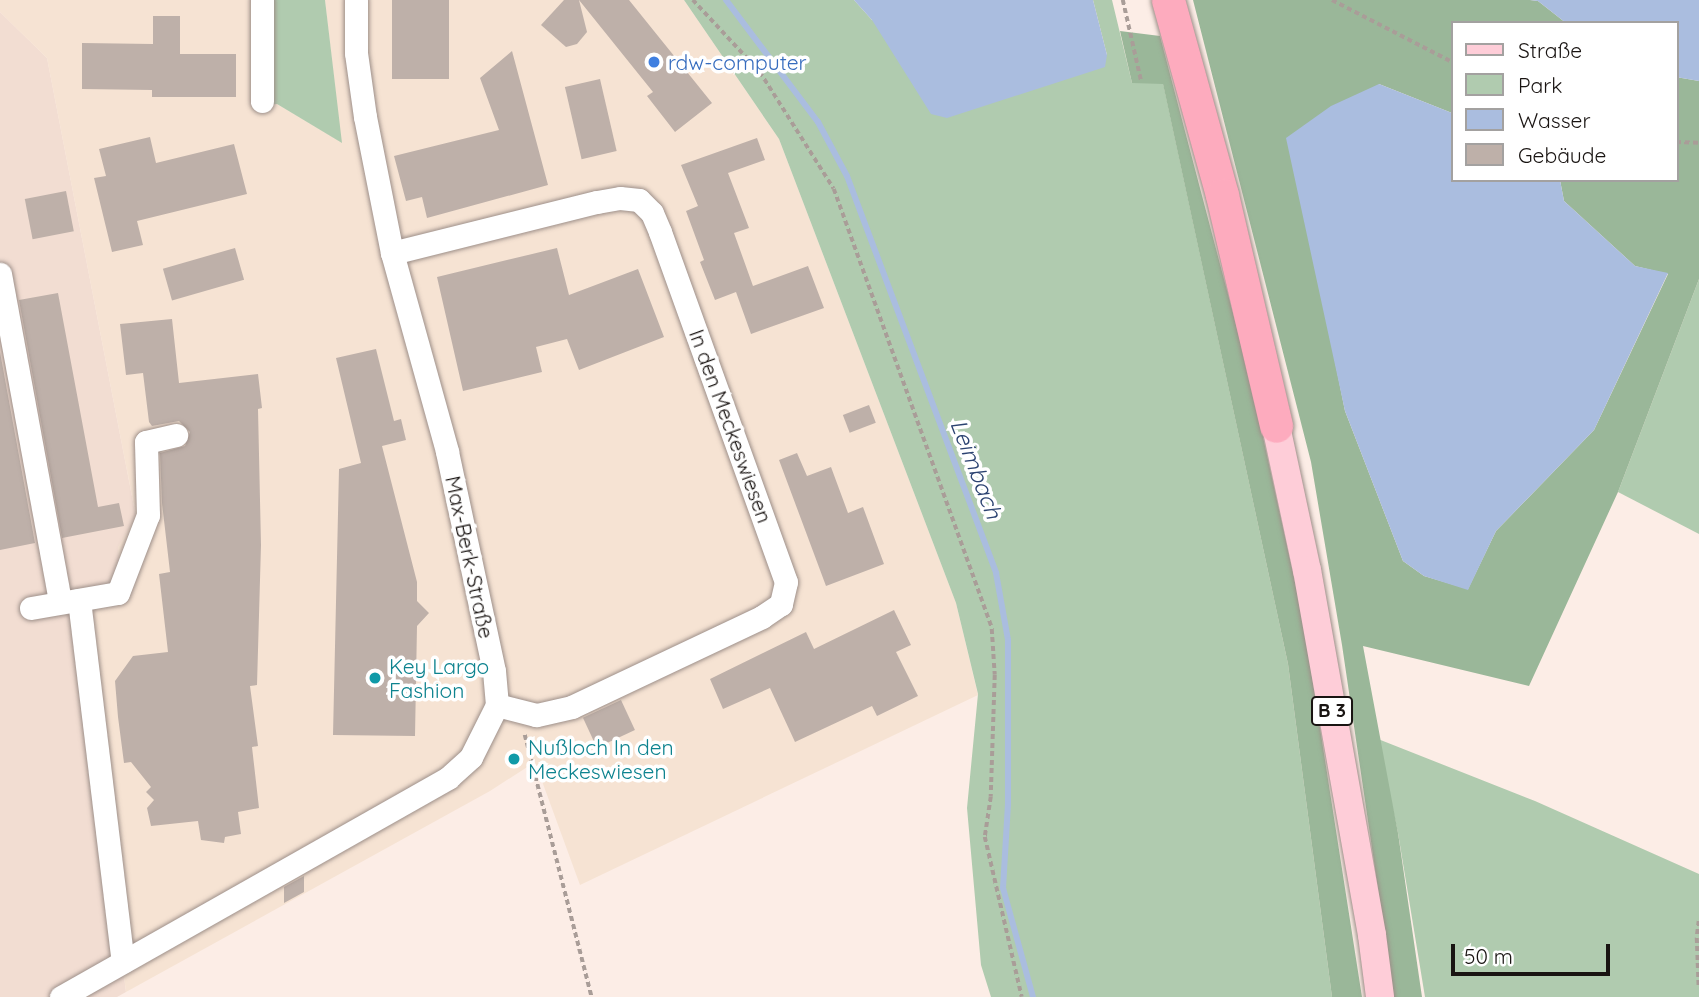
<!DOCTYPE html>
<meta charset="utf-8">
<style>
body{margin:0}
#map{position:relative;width:1699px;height:997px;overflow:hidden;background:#fcede6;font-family:Quicksand,sans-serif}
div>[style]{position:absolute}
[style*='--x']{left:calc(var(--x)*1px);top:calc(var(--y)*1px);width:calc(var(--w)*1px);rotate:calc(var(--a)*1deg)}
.built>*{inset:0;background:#f2ddd2}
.industrial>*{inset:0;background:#f6e3d3}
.green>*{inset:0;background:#b0cbaf}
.forest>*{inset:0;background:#9ab799}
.water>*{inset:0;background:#aabddf}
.stream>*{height:6px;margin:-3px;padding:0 3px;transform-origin:3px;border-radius:3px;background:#aabddf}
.building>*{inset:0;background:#beb0a9;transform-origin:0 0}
.path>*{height:3.5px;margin-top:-1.75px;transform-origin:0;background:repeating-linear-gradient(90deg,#a99d98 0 5px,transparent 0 8.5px)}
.roads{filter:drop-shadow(0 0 2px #9d8f89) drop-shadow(0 0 2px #9d8f89)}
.minor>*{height:23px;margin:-11.5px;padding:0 11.5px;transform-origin:11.5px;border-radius:11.5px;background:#fff}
.major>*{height:28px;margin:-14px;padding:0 14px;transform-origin:14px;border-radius:14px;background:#fecdd8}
.highway>*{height:33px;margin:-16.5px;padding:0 16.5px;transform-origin:16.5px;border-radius:16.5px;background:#fdabbe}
.dots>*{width:19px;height:19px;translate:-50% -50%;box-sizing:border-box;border:4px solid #fff;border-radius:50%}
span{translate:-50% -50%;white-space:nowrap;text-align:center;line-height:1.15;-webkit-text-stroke:7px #fff;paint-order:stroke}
.shield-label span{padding:2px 5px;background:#fff;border:2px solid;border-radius:5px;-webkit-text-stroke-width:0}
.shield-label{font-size:19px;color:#191412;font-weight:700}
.shop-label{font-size:21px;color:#366cbe}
.left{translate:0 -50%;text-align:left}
.street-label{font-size:21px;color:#191412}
.culture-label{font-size:21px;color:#0d838f}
.water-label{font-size:23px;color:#2c4371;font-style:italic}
.legend{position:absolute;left:1451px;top:21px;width:228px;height:161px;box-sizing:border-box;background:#fff;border:2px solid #a3a1a0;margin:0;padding:9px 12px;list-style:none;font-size:21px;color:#191412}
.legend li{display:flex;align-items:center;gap:14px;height:35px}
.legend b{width:35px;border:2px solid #a3a1a0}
.scale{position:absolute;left:1451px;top:944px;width:159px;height:32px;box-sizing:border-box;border:4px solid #191412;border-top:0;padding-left:9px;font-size:21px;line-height:24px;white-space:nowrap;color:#191412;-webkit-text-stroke:5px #fff;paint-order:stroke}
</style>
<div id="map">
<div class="built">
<i style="clip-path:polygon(0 12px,47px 58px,136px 517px,121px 583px,73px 589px,126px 992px,117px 997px,0 997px)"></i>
</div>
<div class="industrial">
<i style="clip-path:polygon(0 0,273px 0,277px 104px,341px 142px,325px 0,684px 0,779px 139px,956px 603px,978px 695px,580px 885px,535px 762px,490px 791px,126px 992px,73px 589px,121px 583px,118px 547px,136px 517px,47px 58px,0 12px)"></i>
</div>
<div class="green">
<i style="clip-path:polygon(273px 0,325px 0,342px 143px,277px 104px,266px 105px)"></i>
<i style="clip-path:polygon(684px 0,854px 0,872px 20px,1107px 55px,1093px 0,1112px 0,1132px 83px,1163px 83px,1288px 664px,1332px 997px,991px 997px,981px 965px,967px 808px,978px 694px,956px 603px,779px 139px)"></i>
<i style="clip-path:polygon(1699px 279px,1699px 534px,1618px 492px)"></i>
<i style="clip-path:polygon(1378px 739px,1535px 801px,1699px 874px,1699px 997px,1425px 997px,1398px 833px)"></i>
</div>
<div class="forest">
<i style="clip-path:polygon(1193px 0,1530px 0,1538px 1px,1566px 23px,1452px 23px,1452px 113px,1379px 84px,1324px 307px,1345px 411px,1403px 561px,1424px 576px,1468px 589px,1496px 531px,1594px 430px,1668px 274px,1635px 266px,1564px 201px,1560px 180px,1676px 180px,1676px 77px,1699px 81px,1699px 279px,1618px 492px,1529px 686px,1363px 646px,1398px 833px,1422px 997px,1394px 997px,1342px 645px,1311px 462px)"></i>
<i style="clip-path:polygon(1120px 31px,1160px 36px,1250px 378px,1303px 619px,1362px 997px,1332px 997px,1288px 664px,1163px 84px,1132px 83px)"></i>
</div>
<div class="water">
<i style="clip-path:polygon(854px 0,1093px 0,1107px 55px,1105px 67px,947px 118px,931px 114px,872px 20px)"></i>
<i style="clip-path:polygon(1530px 0,1699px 0,1699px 81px,1676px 77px,1676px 23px,1566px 23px,1538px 1px)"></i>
<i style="clip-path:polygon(1379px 84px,1452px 113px,1452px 180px,1560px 180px,1564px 201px,1635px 266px,1668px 273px,1594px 430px,1496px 531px,1468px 590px,1424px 576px,1403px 561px,1345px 411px,1286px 138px,1331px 106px)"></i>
</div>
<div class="stream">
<i style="--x:726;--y:0;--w:153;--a:53"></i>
<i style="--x:818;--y:122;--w:61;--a:61.8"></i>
<i style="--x:847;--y:176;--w:424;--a:69.4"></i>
<i style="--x:996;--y:573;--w:68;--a:79.8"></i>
<i style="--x:1008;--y:640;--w:164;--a:90"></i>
<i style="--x:1008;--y:804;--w:84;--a:93.4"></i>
<i style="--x:1003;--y:888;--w:113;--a:74.6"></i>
</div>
<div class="building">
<i style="left:392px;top:0;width:57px;height:79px"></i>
<i style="clip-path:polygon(564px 0,579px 0,587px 32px,577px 44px,566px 47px,541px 25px)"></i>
<i style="clip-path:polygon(579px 0,629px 0,712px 103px,675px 132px,647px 96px,653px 92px)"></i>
<i style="clip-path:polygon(153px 16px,180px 16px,180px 54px,236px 54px,236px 97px,152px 97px,152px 90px,82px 89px,82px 43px,153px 44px)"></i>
<i style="clip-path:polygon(512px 51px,548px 185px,427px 218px,422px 197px,406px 201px,394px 156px,499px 130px,480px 78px)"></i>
<i style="left:600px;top:79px;width:74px;height:36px;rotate:77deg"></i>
<i style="clip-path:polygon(150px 137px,156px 163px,234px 144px,247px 194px,137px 221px,143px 245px,112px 252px,94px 178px,106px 176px,99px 149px)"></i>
<i style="clip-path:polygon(757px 138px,765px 160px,728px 173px,749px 228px,734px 233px,753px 286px,808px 266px,824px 308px,751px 334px,736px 292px,715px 300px,700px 262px,704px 260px,686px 211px,698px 206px,681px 165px)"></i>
<i style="left:66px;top:191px;width:41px;height:42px;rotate:79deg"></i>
<i style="left:235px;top:248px;width:33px;height:75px;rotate:74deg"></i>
<i style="clip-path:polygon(557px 248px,569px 295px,638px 269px,664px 337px,579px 370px,567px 339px,536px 347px,542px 372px,463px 391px,437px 277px)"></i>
<i style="clip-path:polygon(58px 293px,98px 507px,119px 503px,124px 526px,62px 538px,19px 300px)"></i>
<i style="clip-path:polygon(172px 319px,179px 383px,258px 374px,262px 408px,258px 409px,261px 545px,257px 685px,250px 686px,258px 746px,252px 747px,259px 808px,238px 812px,241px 834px,225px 837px,224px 843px,201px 840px,198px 821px,151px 826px,147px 808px,154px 800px,146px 792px,151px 787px,131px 762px,124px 763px,118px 717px,115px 681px,133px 656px,168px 652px,159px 574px,170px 572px,162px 503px,160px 453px,185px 446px,190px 432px,179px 421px,152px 426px,149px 422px,143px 373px,126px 375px,120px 324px)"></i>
<i style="clip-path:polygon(376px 349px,394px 421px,401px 419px,406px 440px,382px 446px,417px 582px,417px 601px,429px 613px,417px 626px,415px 736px,333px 735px,339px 469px,361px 463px,336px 358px)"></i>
<i style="clip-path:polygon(0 352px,35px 543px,0 550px)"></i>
<i style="left:869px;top:405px;width:19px;height:28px;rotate:69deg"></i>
<i style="clip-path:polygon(797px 453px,807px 476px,831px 467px,848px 513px,863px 507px,884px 564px,826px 586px,779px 460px)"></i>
<i style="clip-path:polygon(894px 610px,911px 645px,896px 652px,918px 696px,877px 716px,872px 706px,795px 742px,770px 688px,723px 709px,710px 679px,806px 632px,814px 649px)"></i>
<i style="left:621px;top:700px;width:33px;height:42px;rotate:65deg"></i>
<i style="clip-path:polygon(304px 876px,304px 892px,284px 903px,284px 887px)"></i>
</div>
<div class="path">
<i style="--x:693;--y:0;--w:98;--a:47.1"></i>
<i style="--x:760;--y:72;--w:138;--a:57.7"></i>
<i style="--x:834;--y:189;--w:468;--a:70.2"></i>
<i style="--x:992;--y:629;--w:46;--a:86.3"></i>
<i style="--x:995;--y:675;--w:122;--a:91.9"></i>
<i style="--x:991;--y:797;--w:40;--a:98.5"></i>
<i style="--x:985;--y:837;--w:164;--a:77"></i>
<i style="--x:1123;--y:0;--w:82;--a:77.3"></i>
<i style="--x:1332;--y:0;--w:135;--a:27.3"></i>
<i style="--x:1676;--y:142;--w:23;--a:2"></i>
<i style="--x:525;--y:735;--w:270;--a:75.7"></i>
<i style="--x:1699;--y:921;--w:17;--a:97"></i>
<i style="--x:1697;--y:938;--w:51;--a:87.8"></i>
</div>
<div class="roads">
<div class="minor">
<i style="--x:262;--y:0;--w:101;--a:90"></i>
<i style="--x:392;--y:253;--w:211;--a:-14"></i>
<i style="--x:597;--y:202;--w:23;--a:-10"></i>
<i style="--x:620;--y:198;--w:19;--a:6"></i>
<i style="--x:639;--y:200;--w:18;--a:45"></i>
<i style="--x:652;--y:213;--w:21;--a:67"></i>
<i style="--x:660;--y:232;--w:372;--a:70.2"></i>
<i style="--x:786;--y:582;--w:23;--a:103"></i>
<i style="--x:781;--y:604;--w:23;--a:146"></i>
<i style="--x:762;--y:617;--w:210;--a:154.7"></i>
<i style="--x:572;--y:707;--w:37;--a:167"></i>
<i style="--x:536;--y:715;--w:40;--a:-165.6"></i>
<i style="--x:0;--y:274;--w:333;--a:79.6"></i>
<i style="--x:79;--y:600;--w:364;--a:83.1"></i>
<i style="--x:31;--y:608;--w:88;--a:-9.8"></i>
<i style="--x:118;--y:593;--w:84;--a:-69"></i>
<i style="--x:148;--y:515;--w:73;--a:-91.6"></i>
<i style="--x:146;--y:442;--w:31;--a:-13"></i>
<i style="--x:61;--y:997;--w:445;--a:-29.5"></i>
<i style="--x:448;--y:778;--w:31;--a:-42"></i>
<i style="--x:471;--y:757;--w:58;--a:-63.4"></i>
<i style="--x:497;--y:705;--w:34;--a:-95"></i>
<i style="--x:494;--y:671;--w:225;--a:-102.1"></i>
<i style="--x:447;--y:451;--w:205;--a:-105.5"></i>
<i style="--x:392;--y:253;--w:139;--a:-101.2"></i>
<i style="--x:365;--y:117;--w:65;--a:-98"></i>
<i style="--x:356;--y:53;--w:53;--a:-90"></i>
</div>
<div class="major">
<i style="--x:1276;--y:426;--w:147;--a:77.9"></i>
<i style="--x:1307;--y:570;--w:371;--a:79.9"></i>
<i style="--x:1372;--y:935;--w:63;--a:82.6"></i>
</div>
<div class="highway">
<i style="--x:1168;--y:0;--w:202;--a:74.5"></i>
<i style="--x:1222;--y:195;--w:237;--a:76.8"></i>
</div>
</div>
<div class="dots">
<i style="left:654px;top:62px;background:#3f7fe0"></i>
<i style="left:375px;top:678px;background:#0f9aa8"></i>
<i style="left:514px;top:759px;background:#0f9aa8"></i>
</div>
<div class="shield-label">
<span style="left:1332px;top:711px">B 3</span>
</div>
<div class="shop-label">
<span class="left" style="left:668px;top:62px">rdw-computer</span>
</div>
<div class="street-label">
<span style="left:731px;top:426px;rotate:70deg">In den Meckeswiesen</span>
<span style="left:470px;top:557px;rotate:78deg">Max-Berk-Straße</span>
</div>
<div class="culture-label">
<span class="left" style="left:389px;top:678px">Key Largo<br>Fashion</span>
<span class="left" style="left:528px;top:759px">Nußloch In den<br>Meckeswiesen</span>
</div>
<div class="water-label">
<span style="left:976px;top:469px;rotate:69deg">Leimbach</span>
</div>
<ul class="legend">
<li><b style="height:9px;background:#fecdd8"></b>Straße</li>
<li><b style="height:19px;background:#b0cbaf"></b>Park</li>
<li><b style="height:19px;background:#aabddf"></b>Wasser</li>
<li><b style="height:19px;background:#beb0a9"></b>Gebäude</li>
</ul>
<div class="scale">50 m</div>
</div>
